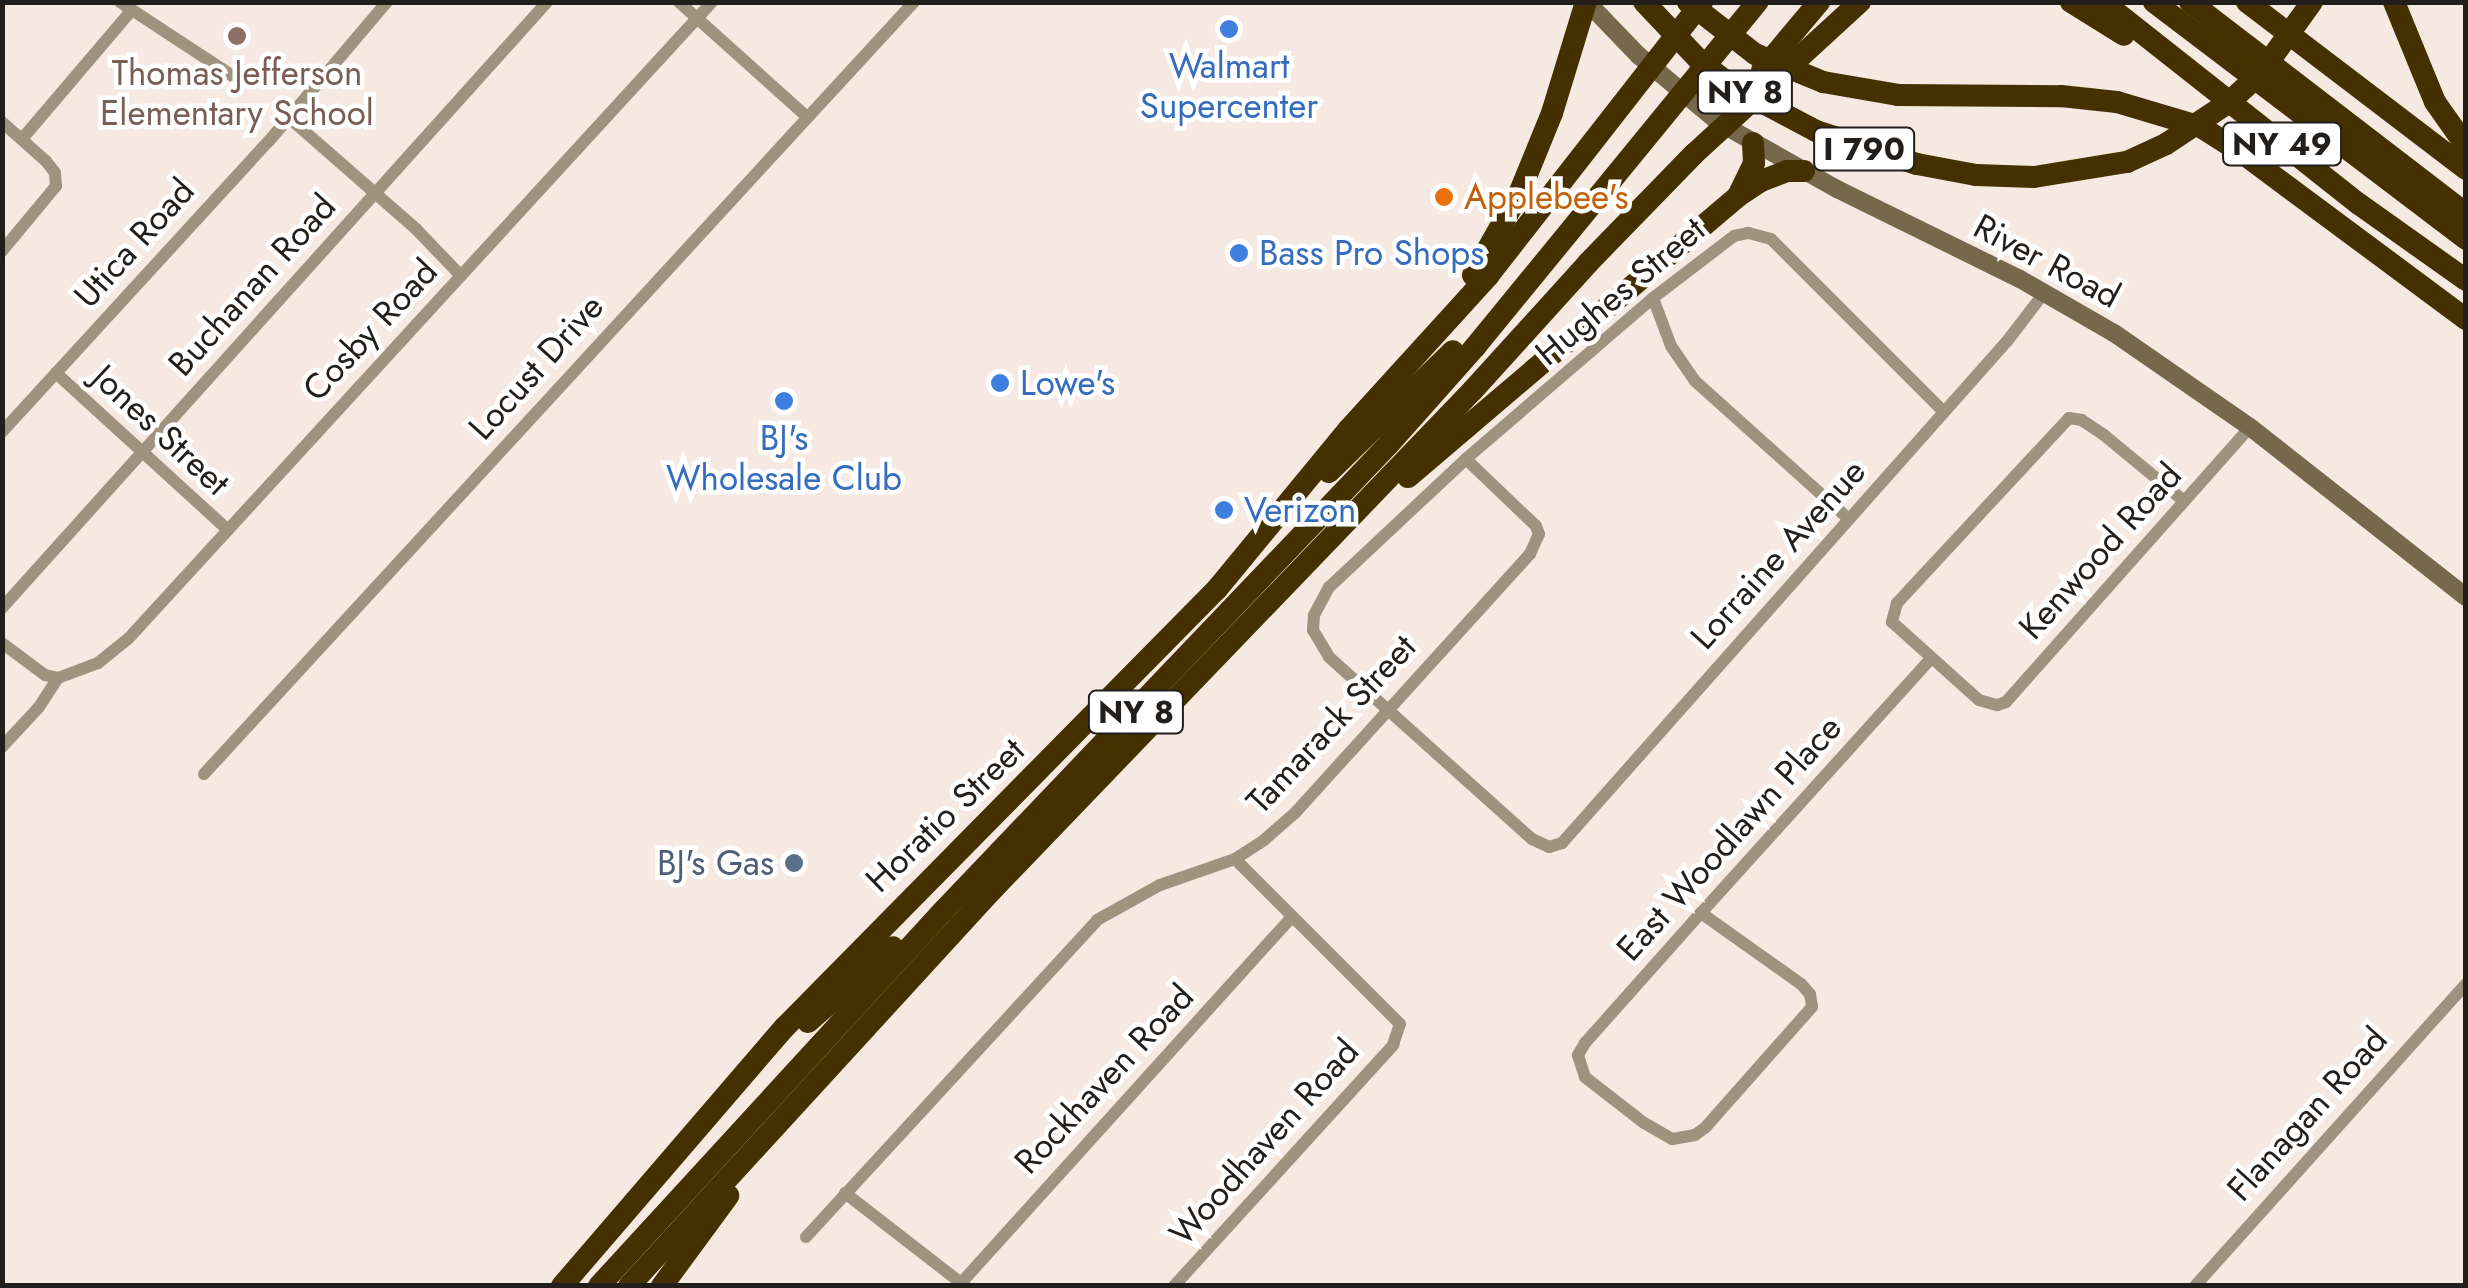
<!DOCTYPE html>
<style>
body{margin:0}
#map{position:relative;width:2468px;height:1288px;overflow:hidden;background:#f6e9e2;font-family:Jost,sans-serif}
div>[style]{position:absolute}
[style*='--x']{left:calc(var(--x)*1px);top:calc(var(--y)*1px);width:calc(var(--w)*1px);rotate:calc(var(--a)*1deg)}
.street>*{height:12px;margin:-6px;padding:0 6px;transform-origin:6px;border-radius:6px;background:#9d937f}
.secondary>*{height:18px;margin:-9px;padding:0 9px;transform-origin:9px;border-radius:9px;background:#77684b}
.highway>*{height:22px;margin:-11px;padding:0 11px;transform-origin:11px;border-radius:11px;background:#453100}
.dots>*{width:28px;height:28px;translate:-50% -50%;box-sizing:border-box;border:5px solid #fff;border-radius:50%}
span{translate:-50% -50%;white-space:nowrap;text-align:center;line-height:1.15;-webkit-text-stroke:9px #fff;paint-order:stroke}
.shield-label span{padding:2px 8px;background:#fff;border:2px solid;border-radius:8px;-webkit-text-stroke-width:0}
.shield-label{font-size:32px;color:#221e1b;font-weight:700}
.shop-label{font-size:35px;color:#366cbe}
.left{translate:0 -50%;text-align:left}
.education-label{font-size:35px;color:#785e54}
.food-label{font-size:35px;color:#c56008}
.street-label{font-size:35px;color:#221e1b}
.service-label{font-size:35px;color:#4e5e75}
.right{translate:-100% -50%;text-align:right}
.frame{position:absolute;inset:0;border:5px solid #221e1b;pointer-events:none}
</style>
<div id="map">
<div class="street">
<i style="--x:120;--y:2;--w:140;--a:33.3"></i>
<i style="--x:679;--y:2;--w:172;--a:41.9"></i>
<i style="--x:287;--y:116;--w:171;--a:41.2"></i>
<i style="--x:416;--y:229;--w:65;--a:46.2"></i>
<i style="--x:2;--y:122;--w:59;--a:41.6"></i>
<i style="--x:46;--y:161;--w:15;--a:53"></i>
<i style="--x:55;--y:173;--w:13;--a:86"></i>
<i style="--x:56;--y:186;--w:85;--a:129.7"></i>
<i style="--x:22;--y:139;--w:167;--a:-49.6"></i>
<i style="--x:1653;--y:298;--w:51;--a:69.4"></i>
<i style="--x:1671;--y:346;--w:42;--a:55.6"></i>
<i style="--x:1695;--y:381;--w:207;--a:41.9"></i>
<i style="--x:56;--y:373;--w:231;--a:42.4"></i>
<i style="--x:1944;--y:412;--w:245;--a:-135"></i>
<i style="--x:1771;--y:239;--w:24;--a:-165"></i>
<i style="--x:1748;--y:233;--w:14;--a:168"></i>
<i style="--x:1734;--y:236;--w:102;--a:142.6"></i>
<i style="--x:1653;--y:298;--w:247;--a:139.3"></i>
<i style="--x:1466;--y:459;--w:187;--a:136.9"></i>
<i style="--x:1329;--y:587;--w:32;--a:118"></i>
<i style="--x:1314;--y:615;--w:15;--a:94"></i>
<i style="--x:1313;--y:630;--w:31;--a:59"></i>
<i style="--x:1329;--y:657;--w:273;--a:41.9"></i>
<i style="--x:1532;--y:839;--w:19;--a:25"></i>
<i style="--x:1549;--y:847;--w:14;--a:-17"></i>
<i style="--x:1562;--y:843;--w:672;--a:-48.44"></i>
<i style="--x:2008;--y:340;--w:59;--a:-52.5"></i>
<i style="--x:2;--y:432;--w:395;--a:-47.5"></i>
<i style="--x:269;--y:141;--w:182;--a:-49.7"></i>
<i style="--x:2184;--y:501;--w:104;--a:-140.5"></i>
<i style="--x:2104;--y:435;--w:27;--a:-146"></i>
<i style="--x:2082;--y:420;--w:13;--a:-171"></i>
<i style="--x:2069;--y:418;--w:253;--a:132.9"></i>
<i style="--x:1897;--y:603;--w:20;--a:105"></i>
<i style="--x:1892;--y:622;--w:117;--a:41.9"></i>
<i style="--x:1979;--y:700;--w:19;--a:16"></i>
<i style="--x:1997;--y:705;--w:9;--a:-18"></i>
<i style="--x:2006;--y:702;--w:368;--a:-48.4"></i>
<i style="--x:2;--y:608;--w:815;--a:-48.03"></i>
<i style="--x:2;--y:643;--w:54;--a:36.7"></i>
<i style="--x:45;--y:675;--w:13;--a:13"></i>
<i style="--x:58;--y:678;--w:43;--a:-20.6"></i>
<i style="--x:98;--y:663;--w:38;--a:-39"></i>
<i style="--x:128;--y:639;--w:864;--a:-47.49"></i>
<i style="--x:2;--y:747;--w:54;--a:-47.2"></i>
<i style="--x:39;--y:707;--w:35;--a:-57"></i>
<i style="--x:204;--y:774;--w:1049;--a:-47.4"></i>
<i style="--x:1701;--y:913;--w:123;--a:35.4"></i>
<i style="--x:1801;--y:984;--w:13;--a:48"></i>
<i style="--x:1810;--y:994;--w:13;--a:81"></i>
<i style="--x:1812;--y:1007;--w:160;--a:131.5"></i>
<i style="--x:1706;--y:1127;--w:14;--a:144"></i>
<i style="--x:1695;--y:1135;--w:23;--a:170"></i>
<i style="--x:1672;--y:1139;--w:32;--a:-150"></i>
<i style="--x:1644;--y:1123;--w:75;--a:-142.1"></i>
<i style="--x:1585;--y:1077;--w:23;--a:-108"></i>
<i style="--x:1578;--y:1055;--w:14;--a:-60"></i>
<i style="--x:1585;--y:1043;--w:174;--a:-48.3"></i>
<i style="--x:1701;--y:913;--w:341;--a:-47.9"></i>
<i style="--x:845;--y:1193;--w:152;--a:37.8"></i>
<i style="--x:806;--y:1237;--w:430;--a:-47.4"></i>
<i style="--x:1097;--y:920;--w:72;--a:-29.1"></i>
<i style="--x:1160;--y:885;--w:79;--a:-19.1"></i>
<i style="--x:1235;--y:859;--w:35;--a:-33"></i>
<i style="--x:1264;--y:840;--w:41;--a:-41.1"></i>
<i style="--x:1295;--y:813;--w:350;--a:-47.8"></i>
<i style="--x:1530;--y:554;--w:22;--a:-66"></i>
<i style="--x:1539;--y:534;--w:9;--a:-111"></i>
<i style="--x:1536;--y:526;--w:97;--a:-136.3"></i>
<i style="--x:962;--y:1282;--w:492;--a:-47.9"></i>
<i style="--x:1174;--y:1286;--w:326;--a:-47.7"></i>
<i style="--x:1393;--y:1045;--w:22;--a:-72"></i>
<i style="--x:1400;--y:1024;--w:233;--a:-135"></i>
<i style="--x:2195;--y:1286;--w:406;--a:-48.1"></i>
</div>
<div class="secondary">
<i style="--x:1587;--y:2;--w:74;--a:46.1"></i>
<i style="--x:1638;--y:55;--w:104;--a:39.9"></i>
<i style="--x:1718;--y:122;--w:137;--a:29.4"></i>
<i style="--x:1837;--y:189;--w:204;--a:26.2"></i>
<i style="--x:2020;--y:279;--w:108;--a:29.9"></i>
<i style="--x:2114;--y:333;--w:165;--a:34.7"></i>
<i style="--x:2250;--y:427;--w:275;--a:38.2"></i>
</div>
<div class="highway">
<i style="--x:1644;--y:2;--w:83;--a:46.5"></i>
<i style="--x:1701;--y:62;--w:41;--a:38"></i>
<i style="--x:1733;--y:87;--w:94;--a:27.9"></i>
<i style="--x:1816;--y:131;--w:106;--a:18.1"></i>
<i style="--x:1917;--y:164;--w:60;--a:10.6"></i>
<i style="--x:1976;--y:175;--w:58;--a:2"></i>
<i style="--x:2034;--y:177;--w:94;--a:-9.2"></i>
<i style="--x:2127;--y:162;--w:43;--a:-24.8"></i>
<i style="--x:2166;--y:144;--w:74;--a:-33.5"></i>
<i style="--x:2228;--y:103;--w:43;--a:-42.2"></i>
<i style="--x:2260;--y:74;--w:89;--a:-54.2"></i>
<i style="--x:1688;--y:2;--w:85;--a:37.8"></i>
<i style="--x:1755;--y:54;--w:74;--a:22.4"></i>
<i style="--x:1823;--y:82;--w:76;--a:9.8"></i>
<i style="--x:1898;--y:95;--w:163;--a:0.4"></i>
<i style="--x:2061;--y:96;--w:56;--a:6.1"></i>
<i style="--x:2117;--y:102;--w:88;--a:16.6"></i>
<i style="--x:2201;--y:127;--w:52;--a:32.5"></i>
<i style="--x:2245;--y:155;--w:275;--a:36.6"></i>
<i style="--x:2071;--y:2;--w:62;--a:31.9"></i>
<i style="--x:2103;--y:2;--w:326;--a:38.3"></i>
<i style="--x:2359;--y:204;--w:131;--a:35.4"></i>
<i style="--x:2154;--y:2;--w:392;--a:37.2"></i>
<i style="--x:2190;--y:2;--w:348;--a:37.5"></i>
<i style="--x:2247;--y:2;--w:275;--a:37.3"></i>
<i style="--x:2394;--y:2;--w:108;--a:67.7"></i>
<i style="--x:2435;--y:102;--w:54;--a:54.8"></i>
<i style="--x:1762;--y:70;--w:89;--a:-50"></i>
<i style="--x:1739;--y:194;--w:34;--a:-64"></i>
<i style="--x:1754;--y:163;--w:20;--a:-93"></i>
<i style="--x:1473;--y:275;--w:93;--a:-60.4"></i>
<i style="--x:1519;--y:194;--w:87;--a:-67.8"></i>
<i style="--x:1552;--y:113;--w:116;--a:-73"></i>
<i style="--x:1329;--y:472;--w:173;--a:-44.3"></i>
<i style="--x:1408;--y:477;--w:432;--a:-40.4"></i>
<i style="--x:1737;--y:197;--w:29;--a:-34"></i>
<i style="--x:1761;--y:181;--w:28;--a:-21"></i>
<i style="--x:1787;--y:171;--w:17;--a:0"></i>
<i style="--x:808;--y:1022;--w:113;--a:-41.4"></i>
<i style="--x:562;--y:1286;--w:342;--a:-49.3"></i>
<i style="--x:785;--y:1027;--w:615;--a:-45.4"></i>
<i style="--x:1217;--y:589;--w:207;--a:-50.5"></i>
<i style="--x:1349;--y:429;--w:207;--a:-47.7"></i>
<i style="--x:1488;--y:276;--w:348;--a:-52"></i>
<i style="--x:599;--y:1286;--w:510;--a:-47.46"></i>
<i style="--x:944;--y:910;--w:644;--a:-46.32"></i>
<i style="--x:1389;--y:444;--w:130;--a:-48.4"></i>
<i style="--x:1475;--y:347;--w:446;--a:-50.7"></i>
<i style="--x:629;--y:1286;--w:537;--a:-47.49"></i>
<i style="--x:992;--y:890;--w:694;--a:-46.11"></i>
<i style="--x:1473;--y:390;--w:171;--a:-47.8"></i>
<i style="--x:1588;--y:263;--w:152;--a:-45.8"></i>
<i style="--x:1694;--y:154;--w:225;--a:-42.5"></i>
<i style="--x:662;--y:1286;--w:112;--a:-53.7"></i>
</div>
<div class="dots">
<i style="left:1229px;top:29px;background:#3f7fe0"></i>
<i style="left:237px;top:36px;background:#8d6e63"></i>
<i style="left:1444px;top:197px;background:#e8710a"></i>
<i style="left:1239px;top:253px;background:#3f7fe0"></i>
<i style="left:1000px;top:383px;background:#3f7fe0"></i>
<i style="left:784px;top:401px;background:#3f7fe0"></i>
<i style="left:1224px;top:510px;background:#3f7fe0"></i>
<i style="left:794px;top:863px;background:#5c6f8a"></i>
</div>
<div class="shield-label">
<span style="left:1745px;top:92px">NY 8</span>
<span style="left:2282px;top:144px">NY 49</span>
<span style="left:1864px;top:149px">I 790</span>
<span style="left:1136px;top:712px">NY 8</span>
</div>
<div class="shop-label">
<span style="left:1229px;top:86px">Walmart<br>Supercenter</span>
<span class="left" style="left:1259px;top:253px">Bass Pro Shops</span>
<span class="left" style="left:1020px;top:383px">Lowe's</span>
<span style="left:784px;top:458px">BJ's<br>Wholesale Club</span>
<span class="left" style="left:1244px;top:510px">Verizon</span>
</div>
<div class="education-label">
<span style="left:237px;top:93px">Thomas Jefferson<br>Elementary School</span>
</div>
<div class="food-label">
<span class="left" style="left:1464px;top:197px">Applebee's</span>
</div>
<div class="street-label">
<span style="left:134px;top:243px;rotate:-48deg">Utica Road</span>
<span style="left:2047px;top:261px;rotate:28deg">River Road</span>
<span style="left:252px;top:285px;rotate:-48deg">Buchanan Road</span>
<span style="left:1620px;top:291px;rotate:-40deg">Hughes Street</span>
<span style="left:370px;top:330px;rotate:-47deg">Cosby Road</span>
<span style="left:536px;top:367px;rotate:-48deg">Locust Drive</span>
<span style="left:161px;top:430px;rotate:43deg">Jones Street</span>
<span style="left:2100px;top:551px;rotate:-48deg">Kenwood Road</span>
<span style="left:1778px;top:554px;rotate:-48deg">Lorraine Avenue</span>
<span style="left:1331px;top:724px;rotate:-47deg">Tamarack Street</span>
<span style="left:945px;top:815px;rotate:-44deg">Horatio Street</span>
<span style="left:1729px;top:838px;rotate:-48deg">East Woodlawn Place</span>
<span style="left:1104px;top:1079px;rotate:-47deg">Rockhaven Road</span>
<span style="left:2307px;top:1114px;rotate:-48deg">Flanagan Road</span>
<span style="left:1264px;top:1142px;rotate:-48deg">Woodhaven Road</span>
</div>
<div class="service-label">
<span class="right" style="left:774px;top:863px">BJ's Gas</span>
</div>
<div class="frame"></div>
</div>
